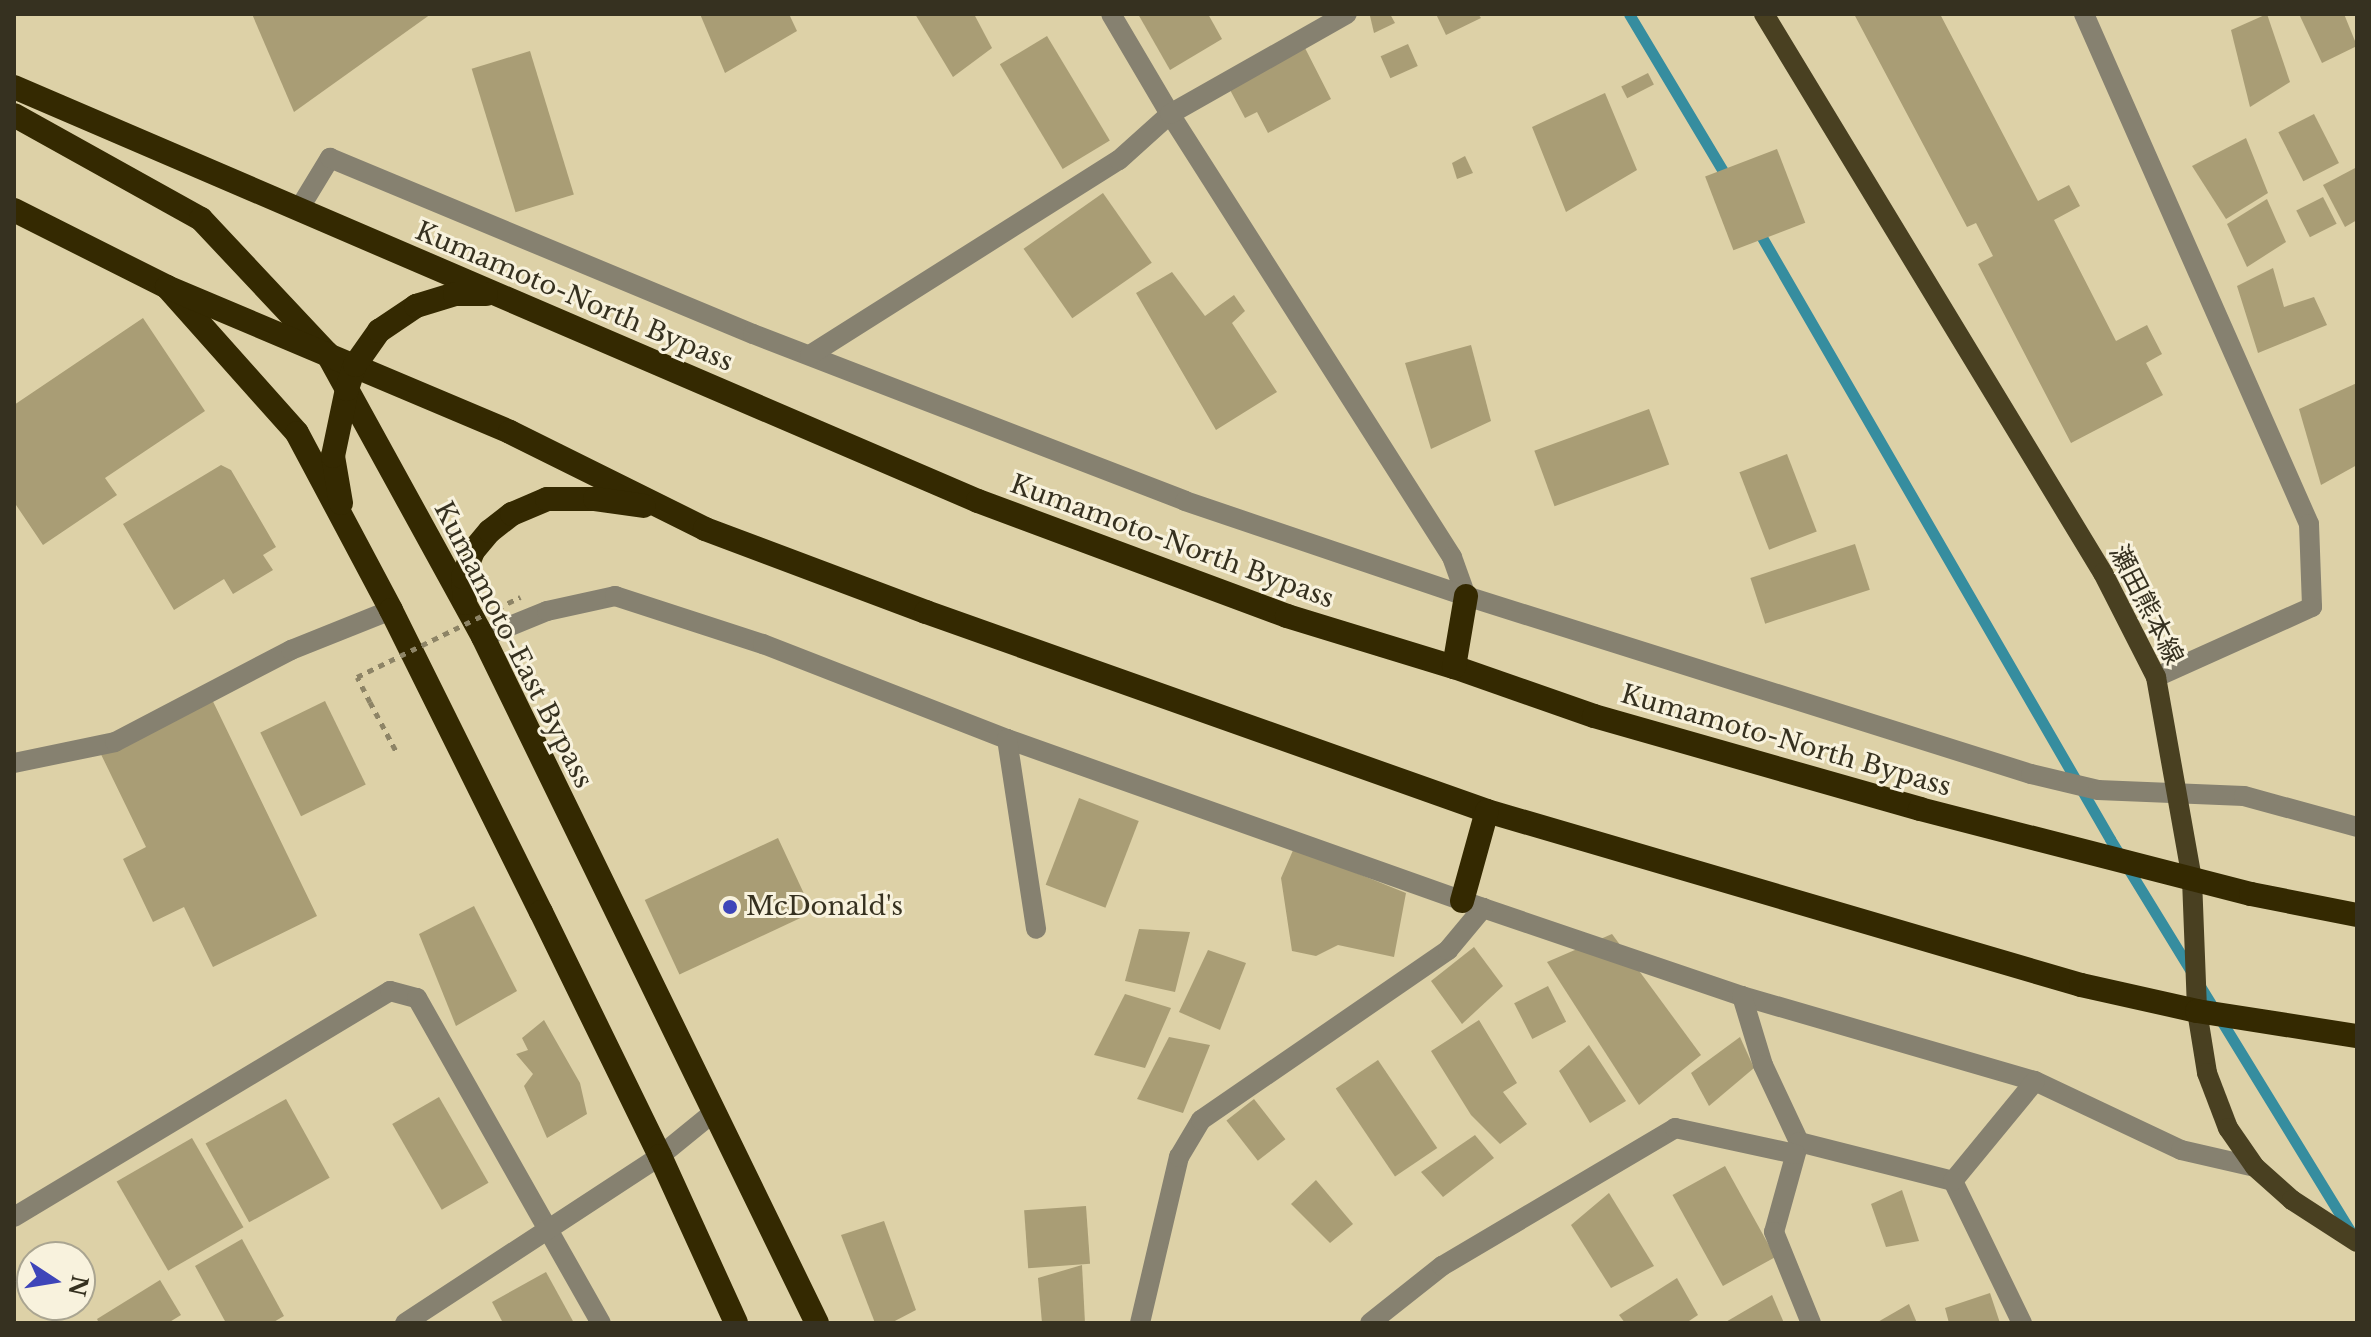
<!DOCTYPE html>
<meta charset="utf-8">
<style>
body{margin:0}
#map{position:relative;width:2371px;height:1337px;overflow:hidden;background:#ddd1a7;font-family:"Libre Baskerville","Noto Sans JP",serif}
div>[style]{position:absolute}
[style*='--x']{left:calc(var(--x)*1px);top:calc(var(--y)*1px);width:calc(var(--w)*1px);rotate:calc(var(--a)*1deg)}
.stream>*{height:11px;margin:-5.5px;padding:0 5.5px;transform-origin:5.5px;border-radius:5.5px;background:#368d9f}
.building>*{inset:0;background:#a99d75;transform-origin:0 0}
.path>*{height:5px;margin-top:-2.5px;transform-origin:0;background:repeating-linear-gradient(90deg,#8d8466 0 6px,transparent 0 12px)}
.minor>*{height:20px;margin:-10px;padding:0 10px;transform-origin:10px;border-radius:10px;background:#868170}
.major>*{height:20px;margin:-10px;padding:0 10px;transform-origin:10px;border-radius:10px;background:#494021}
.highway>*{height:24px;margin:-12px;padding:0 12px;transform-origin:12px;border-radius:12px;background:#342901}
.path-bridge>*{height:5px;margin-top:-2.5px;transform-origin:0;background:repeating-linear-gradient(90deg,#8d8466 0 6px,transparent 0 12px)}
.dots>*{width:22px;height:22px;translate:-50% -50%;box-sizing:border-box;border:4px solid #f8f2dd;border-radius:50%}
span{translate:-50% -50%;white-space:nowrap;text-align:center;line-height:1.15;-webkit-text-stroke:6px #f8f2dd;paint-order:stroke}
.street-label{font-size:26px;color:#363120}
.poi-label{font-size:26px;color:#363120}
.left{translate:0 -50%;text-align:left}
.frame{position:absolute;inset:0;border:16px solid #363120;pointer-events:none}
.north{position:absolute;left:16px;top:1241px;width:80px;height:80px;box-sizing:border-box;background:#f8f2dd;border:2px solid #aaa591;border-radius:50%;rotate:102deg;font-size:22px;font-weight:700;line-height:32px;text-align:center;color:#363120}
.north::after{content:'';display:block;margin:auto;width:28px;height:36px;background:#3e45b9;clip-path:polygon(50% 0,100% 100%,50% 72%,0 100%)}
</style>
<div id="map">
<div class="stream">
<i style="--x:1629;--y:14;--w:195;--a:59.1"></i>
<i style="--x:1756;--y:227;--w:707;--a:59.95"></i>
<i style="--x:2110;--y:839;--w:155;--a:58.5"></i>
<i style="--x:2200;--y:986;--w:291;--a:58.5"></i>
</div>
<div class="building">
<i style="clip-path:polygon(252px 14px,431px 14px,294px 112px)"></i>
<i style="clip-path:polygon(700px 14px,789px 14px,797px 31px,725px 73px)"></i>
<i style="clip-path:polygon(915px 14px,974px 14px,992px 48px,953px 77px)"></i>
<i style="clip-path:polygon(1138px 14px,1208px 14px,1222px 39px,1170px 70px)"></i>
<i style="clip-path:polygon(1375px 14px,1390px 14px,1395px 23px,1374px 33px,1370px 16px)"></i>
<i style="clip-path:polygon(1436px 14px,1478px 14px,1481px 18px,1446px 35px)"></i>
<i style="clip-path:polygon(1854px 14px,1940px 14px,2038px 201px,2069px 185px,2080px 206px,2054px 220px,2116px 341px,2147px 325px,2162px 354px,2146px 363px,2163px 395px,2071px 443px,1978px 264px,1993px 256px,1976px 223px,1967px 227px)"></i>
<i style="clip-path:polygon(2267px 14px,2290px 82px,2250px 107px,2231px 30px)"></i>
<i style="clip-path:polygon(2299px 14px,2344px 14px,2357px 46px,2322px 63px)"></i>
<i style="left:1047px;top:36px;width:122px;height:55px;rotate:59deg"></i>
<i style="left:1408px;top:44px;width:24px;height:30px;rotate:66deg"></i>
<i style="clip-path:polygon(1305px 48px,1331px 99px,1268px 133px,1257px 112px,1245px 118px,1229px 88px)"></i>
<i style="left:530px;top:51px;width:150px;height:61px;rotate:73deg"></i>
<i style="left:1648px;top:73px;width:13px;height:30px;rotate:63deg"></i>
<i style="clip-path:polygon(1605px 93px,1637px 170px,1566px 212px,1532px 127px)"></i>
<i style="left:2314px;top:114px;width:55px;height:40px;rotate:63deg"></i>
<i style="clip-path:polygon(2246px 138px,2268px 193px,2226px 219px,2192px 166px)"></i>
<i style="left:1777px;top:149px;width:79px;height:77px;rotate:69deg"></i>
<i style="clip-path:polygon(1465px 156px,1473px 173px,1457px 179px,1452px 163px)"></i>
<i style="clip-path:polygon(2357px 167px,2357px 220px,2345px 227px,2323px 185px)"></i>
<i style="left:1103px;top:193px;width:85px;height:97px;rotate:55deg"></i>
<i style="left:2323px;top:197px;width:30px;height:30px;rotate:63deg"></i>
<i style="clip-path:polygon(2267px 199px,2286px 242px,2247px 267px,2227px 224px)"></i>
<i style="clip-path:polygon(2273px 268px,2284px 307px,2314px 297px,2327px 325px,2258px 353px,2237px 286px)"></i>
<i style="clip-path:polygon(1172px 272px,1205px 316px,1234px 295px,1245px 311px,1232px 323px,1277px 392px,1216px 430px,1136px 293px)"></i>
<i style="clip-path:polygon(143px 318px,205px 411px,105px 478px,117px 495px,43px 545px,14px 502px,14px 405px)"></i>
<i style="clip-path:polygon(1471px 345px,1491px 421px,1431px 449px,1405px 363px)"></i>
<i style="clip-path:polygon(2357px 383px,2357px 465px,2321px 485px,2299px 409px)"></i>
<i style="left:1649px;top:409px;width:59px;height:122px;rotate:70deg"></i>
<i style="left:1787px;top:454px;width:83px;height:51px;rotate:69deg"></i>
<i style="clip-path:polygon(221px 465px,231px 470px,276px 547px,263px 555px,273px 570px,233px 594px,224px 579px,174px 610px,123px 524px)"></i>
<i style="left:1855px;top:544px;width:48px;height:110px;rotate:72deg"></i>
<i style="clip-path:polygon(206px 687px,317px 916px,213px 967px,184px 907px,153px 922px,123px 859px,146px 847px,95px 742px)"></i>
<i style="left:325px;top:701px;width:93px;height:72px;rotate:64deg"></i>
<i style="left:1079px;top:798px;width:64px;height:93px;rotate:21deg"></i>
<i style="left:778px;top:838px;width:82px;height:147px;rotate:65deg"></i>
<i style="clip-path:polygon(1294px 848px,1406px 893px,1394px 957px,1338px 945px,1316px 956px,1292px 951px,1281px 878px)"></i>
<i style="clip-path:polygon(474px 906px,517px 991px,456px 1026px,419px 934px)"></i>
<i style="clip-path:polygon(1139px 929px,1190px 932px,1175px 992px,1125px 981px)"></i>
<i style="clip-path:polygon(1612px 934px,1701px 1055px,1639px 1105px,1547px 962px)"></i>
<i style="clip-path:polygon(1474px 947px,1503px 986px,1462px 1024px,1431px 981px)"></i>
<i style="clip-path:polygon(1208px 950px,1246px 963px,1220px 1030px,1179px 1012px)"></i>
<i style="left:1548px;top:986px;width:40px;height:38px;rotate:63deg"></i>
<i style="clip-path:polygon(1125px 994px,1171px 1008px,1145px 1068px,1094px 1055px)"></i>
<i style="clip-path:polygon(544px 1020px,580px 1083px,587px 1114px,547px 1138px,524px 1086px,533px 1074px,516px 1054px,528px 1050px,522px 1038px)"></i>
<i style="clip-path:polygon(1479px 1020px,1517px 1083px,1503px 1092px,1527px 1124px,1500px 1144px,1471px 1115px,1431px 1051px)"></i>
<i style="clip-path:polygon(1169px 1037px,1210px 1045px,1183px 1113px,1137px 1099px)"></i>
<i style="clip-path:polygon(1740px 1037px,1754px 1068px,1709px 1106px,1691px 1073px)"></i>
<i style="clip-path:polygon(1589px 1045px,1626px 1101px,1590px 1123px,1559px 1071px)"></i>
<i style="left:1378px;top:1060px;width:106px;height:51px;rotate:56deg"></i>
<i style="left:439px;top:1097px;width:99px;height:54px;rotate:60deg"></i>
<i style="left:286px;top:1099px;width:90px;height:92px;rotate:61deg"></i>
<i style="left:1254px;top:1099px;width:51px;height:35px;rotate:52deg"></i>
<i style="clip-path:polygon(1475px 1135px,1494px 1158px,1443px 1197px,1421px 1172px)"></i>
<i style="left:192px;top:1138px;width:103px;height:87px;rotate:60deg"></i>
<i style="left:1725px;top:1166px;width:104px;height:60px;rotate:61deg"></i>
<i style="clip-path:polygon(1316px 1180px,1353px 1224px,1330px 1243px,1291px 1204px)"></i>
<i style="clip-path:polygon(1902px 1190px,1919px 1241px,1886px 1247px,1871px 1204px)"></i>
<i style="clip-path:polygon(1609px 1193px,1654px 1266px,1611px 1288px,1571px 1225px)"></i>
<i style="left:1086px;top:1206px;width:58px;height:62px;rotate:86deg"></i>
<i style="clip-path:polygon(884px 1221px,916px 1310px,891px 1323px,875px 1323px,841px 1235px)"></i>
<i style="clip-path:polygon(242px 1239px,284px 1316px,272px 1323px,226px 1323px,195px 1266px)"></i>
<i style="clip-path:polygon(1082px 1265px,1085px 1323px,1042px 1323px,1038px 1278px)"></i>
<i style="clip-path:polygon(546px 1272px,574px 1323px,503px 1323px,492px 1302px)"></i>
<i style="clip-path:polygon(1677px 1278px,1698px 1315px,1686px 1323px,1625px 1323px,1619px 1315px)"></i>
<i style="clip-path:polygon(160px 1280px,181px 1315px,168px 1323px,99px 1323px,97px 1319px)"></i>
<i style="clip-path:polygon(1990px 1293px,2000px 1323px,1949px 1323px,1945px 1308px)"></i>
<i style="clip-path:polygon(1772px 1295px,1784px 1323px,1724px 1323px)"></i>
<i style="clip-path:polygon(1909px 1304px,1917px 1323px,1876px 1323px)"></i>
</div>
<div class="path">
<i style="--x:370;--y:702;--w:58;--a:62.1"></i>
</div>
<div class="minor">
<i style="--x:1111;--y:14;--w:116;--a:59.5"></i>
<i style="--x:1170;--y:114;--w:525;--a:57.52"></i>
<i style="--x:1452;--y:557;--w:41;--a:70.3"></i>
<i style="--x:2084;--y:14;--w:557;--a:66.19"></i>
<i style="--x:2309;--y:524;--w:83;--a:87.9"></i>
<i style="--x:2312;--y:607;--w:171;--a:155.8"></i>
<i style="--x:299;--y:209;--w:60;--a:-58.7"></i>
<i style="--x:330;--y:158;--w:458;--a:22.6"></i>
<i style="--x:753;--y:334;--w:463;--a:21.1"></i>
<i style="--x:1185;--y:501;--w:297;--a:18.7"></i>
<i style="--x:1466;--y:596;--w:592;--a:17.49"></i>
<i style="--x:2031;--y:774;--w:69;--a:13.4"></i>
<i style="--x:2098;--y:790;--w:146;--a:2.4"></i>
<i style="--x:2244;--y:796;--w:117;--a:15.3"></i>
<i style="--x:810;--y:355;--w:365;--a:-32.3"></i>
<i style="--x:1119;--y:160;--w:69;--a:-42"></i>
<i style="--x:1170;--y:114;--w:203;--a:-29.5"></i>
<i style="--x:483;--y:637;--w:69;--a:-22.1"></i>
<i style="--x:547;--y:611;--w:70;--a:-12.4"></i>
<i style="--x:615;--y:596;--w:156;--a:18"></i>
<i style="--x:763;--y:644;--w:262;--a:21.3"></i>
<i style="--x:1007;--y:739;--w:505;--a:19.55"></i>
<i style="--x:1483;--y:908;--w:274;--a:18.8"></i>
<i style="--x:1742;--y:996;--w:305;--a:16.2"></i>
<i style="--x:2035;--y:1081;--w:161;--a:25.3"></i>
<i style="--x:2181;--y:1150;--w:76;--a:12.9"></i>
<i style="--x:1007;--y:739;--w:192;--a:81.3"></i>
<i style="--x:14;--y:763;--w:103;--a:-11.7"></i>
<i style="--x:115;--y:742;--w:199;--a:-27.6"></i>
<i style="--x:291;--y:650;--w:108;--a:-21.8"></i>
<i style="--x:1742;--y:996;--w:72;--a:73.1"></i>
<i style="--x:1763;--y:1065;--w:85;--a:64.9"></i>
<i style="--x:1799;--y:1142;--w:93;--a:105.5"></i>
<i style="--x:1774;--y:1232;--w:98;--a:67.9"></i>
<i style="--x:1799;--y:1142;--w:159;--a:14.2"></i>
<i style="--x:1953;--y:1181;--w:158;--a:64.1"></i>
<i style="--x:1953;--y:1181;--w:129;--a:-50.6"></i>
<i style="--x:14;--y:1217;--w:439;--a:-31"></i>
<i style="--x:390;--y:991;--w:28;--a:15"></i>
<i style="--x:417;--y:998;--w:373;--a:60.5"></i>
<i style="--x:405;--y:1323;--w:305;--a:-33.2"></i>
<i style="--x:660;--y:1156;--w:68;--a:-39.1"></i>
<i style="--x:1140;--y:1323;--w:171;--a:-76.8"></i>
<i style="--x:1179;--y:1157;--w:43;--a:-59.3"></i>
<i style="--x:1201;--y:1120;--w:300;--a:-34.5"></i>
<i style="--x:1448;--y:950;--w:55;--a:-50.2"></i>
<i style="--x:1370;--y:1323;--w:92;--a:-38.4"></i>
<i style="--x:1442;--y:1266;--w:271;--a:-30.6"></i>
<i style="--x:1675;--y:1128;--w:123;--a:12.2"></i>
</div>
<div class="major">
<i style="--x:1764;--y:14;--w:654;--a:58.77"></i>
<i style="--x:2103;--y:573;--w:117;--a:63"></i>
<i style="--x:2156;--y:677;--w:205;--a:79.9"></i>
<i style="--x:2192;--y:879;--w:132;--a:87.8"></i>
<i style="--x:2197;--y:1011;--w:63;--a:80.8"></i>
<i style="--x:2207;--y:1073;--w:59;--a:69.1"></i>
<i style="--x:2228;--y:1128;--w:47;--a:55.3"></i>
<i style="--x:2255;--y:1167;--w:50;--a:41.7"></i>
<i style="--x:2292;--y:1200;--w:77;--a:32.9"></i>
</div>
<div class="highway">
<i style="--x:14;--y:87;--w:1049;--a:23.24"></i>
<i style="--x:978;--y:501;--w:330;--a:20.4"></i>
<i style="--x:1287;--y:616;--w:175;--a:17"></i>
<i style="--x:1454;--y:667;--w:148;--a:19.3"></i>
<i style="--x:1594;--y:716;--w:339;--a:15.9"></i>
<i style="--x:1920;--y:809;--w:342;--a:14.4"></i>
<i style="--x:2251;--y:894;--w:108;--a:11.2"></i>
<i style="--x:14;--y:115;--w:214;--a:29.1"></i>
<i style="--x:201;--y:219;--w:184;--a:46.8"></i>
<i style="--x:327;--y:353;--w:324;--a:61.2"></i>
<i style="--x:483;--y:637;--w:763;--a:64.04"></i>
<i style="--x:14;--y:210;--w:171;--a:26.7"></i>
<i style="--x:167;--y:287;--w:195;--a:48.3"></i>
<i style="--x:297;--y:433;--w:200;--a:62"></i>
<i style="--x:391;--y:610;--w:337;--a:63.6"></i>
<i style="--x:541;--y:912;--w:271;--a:64"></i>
<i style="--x:660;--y:1156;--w:183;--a:65.5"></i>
<i style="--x:167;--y:287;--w:372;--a:22.9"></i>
<i style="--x:510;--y:432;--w:218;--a:26.4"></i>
<i style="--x:705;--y:529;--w:236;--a:20.6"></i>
<i style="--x:926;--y:612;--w:595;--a:19.53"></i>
<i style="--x:1487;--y:811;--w:619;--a:16.33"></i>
<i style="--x:2081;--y:985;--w:119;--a:12.6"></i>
<i style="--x:2197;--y:1011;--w:162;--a:8.9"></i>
<i style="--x:341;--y:503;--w:48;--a:-99.7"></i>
<i style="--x:333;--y:456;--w:68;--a:-78.2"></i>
<i style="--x:347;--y:389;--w:25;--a:-72"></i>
<i style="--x:355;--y:365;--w:42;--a:-54.8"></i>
<i style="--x:379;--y:331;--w:45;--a:-34"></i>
<i style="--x:416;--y:306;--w:41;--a:-17.1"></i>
<i style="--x:455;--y:294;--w:31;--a:0"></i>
<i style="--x:465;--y:603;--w:26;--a:-94"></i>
<i style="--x:463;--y:577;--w:28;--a:-69"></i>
<i style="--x:473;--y:551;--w:26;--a:-50"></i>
<i style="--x:490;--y:531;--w:28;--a:-38"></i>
<i style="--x:512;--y:514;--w:38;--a:-23"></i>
<i style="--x:547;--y:499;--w:48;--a:0"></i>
<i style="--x:595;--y:499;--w:49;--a:8.1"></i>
<i style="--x:1454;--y:667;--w:72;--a:-80.4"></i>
<i style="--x:1462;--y:901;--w:93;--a:-74.5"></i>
</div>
<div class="path-bridge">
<i style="--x:370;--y:702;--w:28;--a:-117"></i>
<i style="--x:357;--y:677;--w:182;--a:-26.1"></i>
</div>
<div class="dots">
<i style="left:730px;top:907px;background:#3e45b9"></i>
</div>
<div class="street-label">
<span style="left:574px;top:297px;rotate:23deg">Kumamoto-North Bypass</span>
<span style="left:1172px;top:542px;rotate:20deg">Kumamoto-North Bypass</span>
<span style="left:2146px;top:605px;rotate:63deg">瀬田熊本線</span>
<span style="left:513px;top:645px;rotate:63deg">Kumamoto-East Bypass</span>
<span style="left:1786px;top:741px;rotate:16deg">Kumamoto-North Bypass</span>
</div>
<div class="poi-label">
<span class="left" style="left:746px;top:907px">McDonald's</span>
</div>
<div class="frame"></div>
<div class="north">N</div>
</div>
